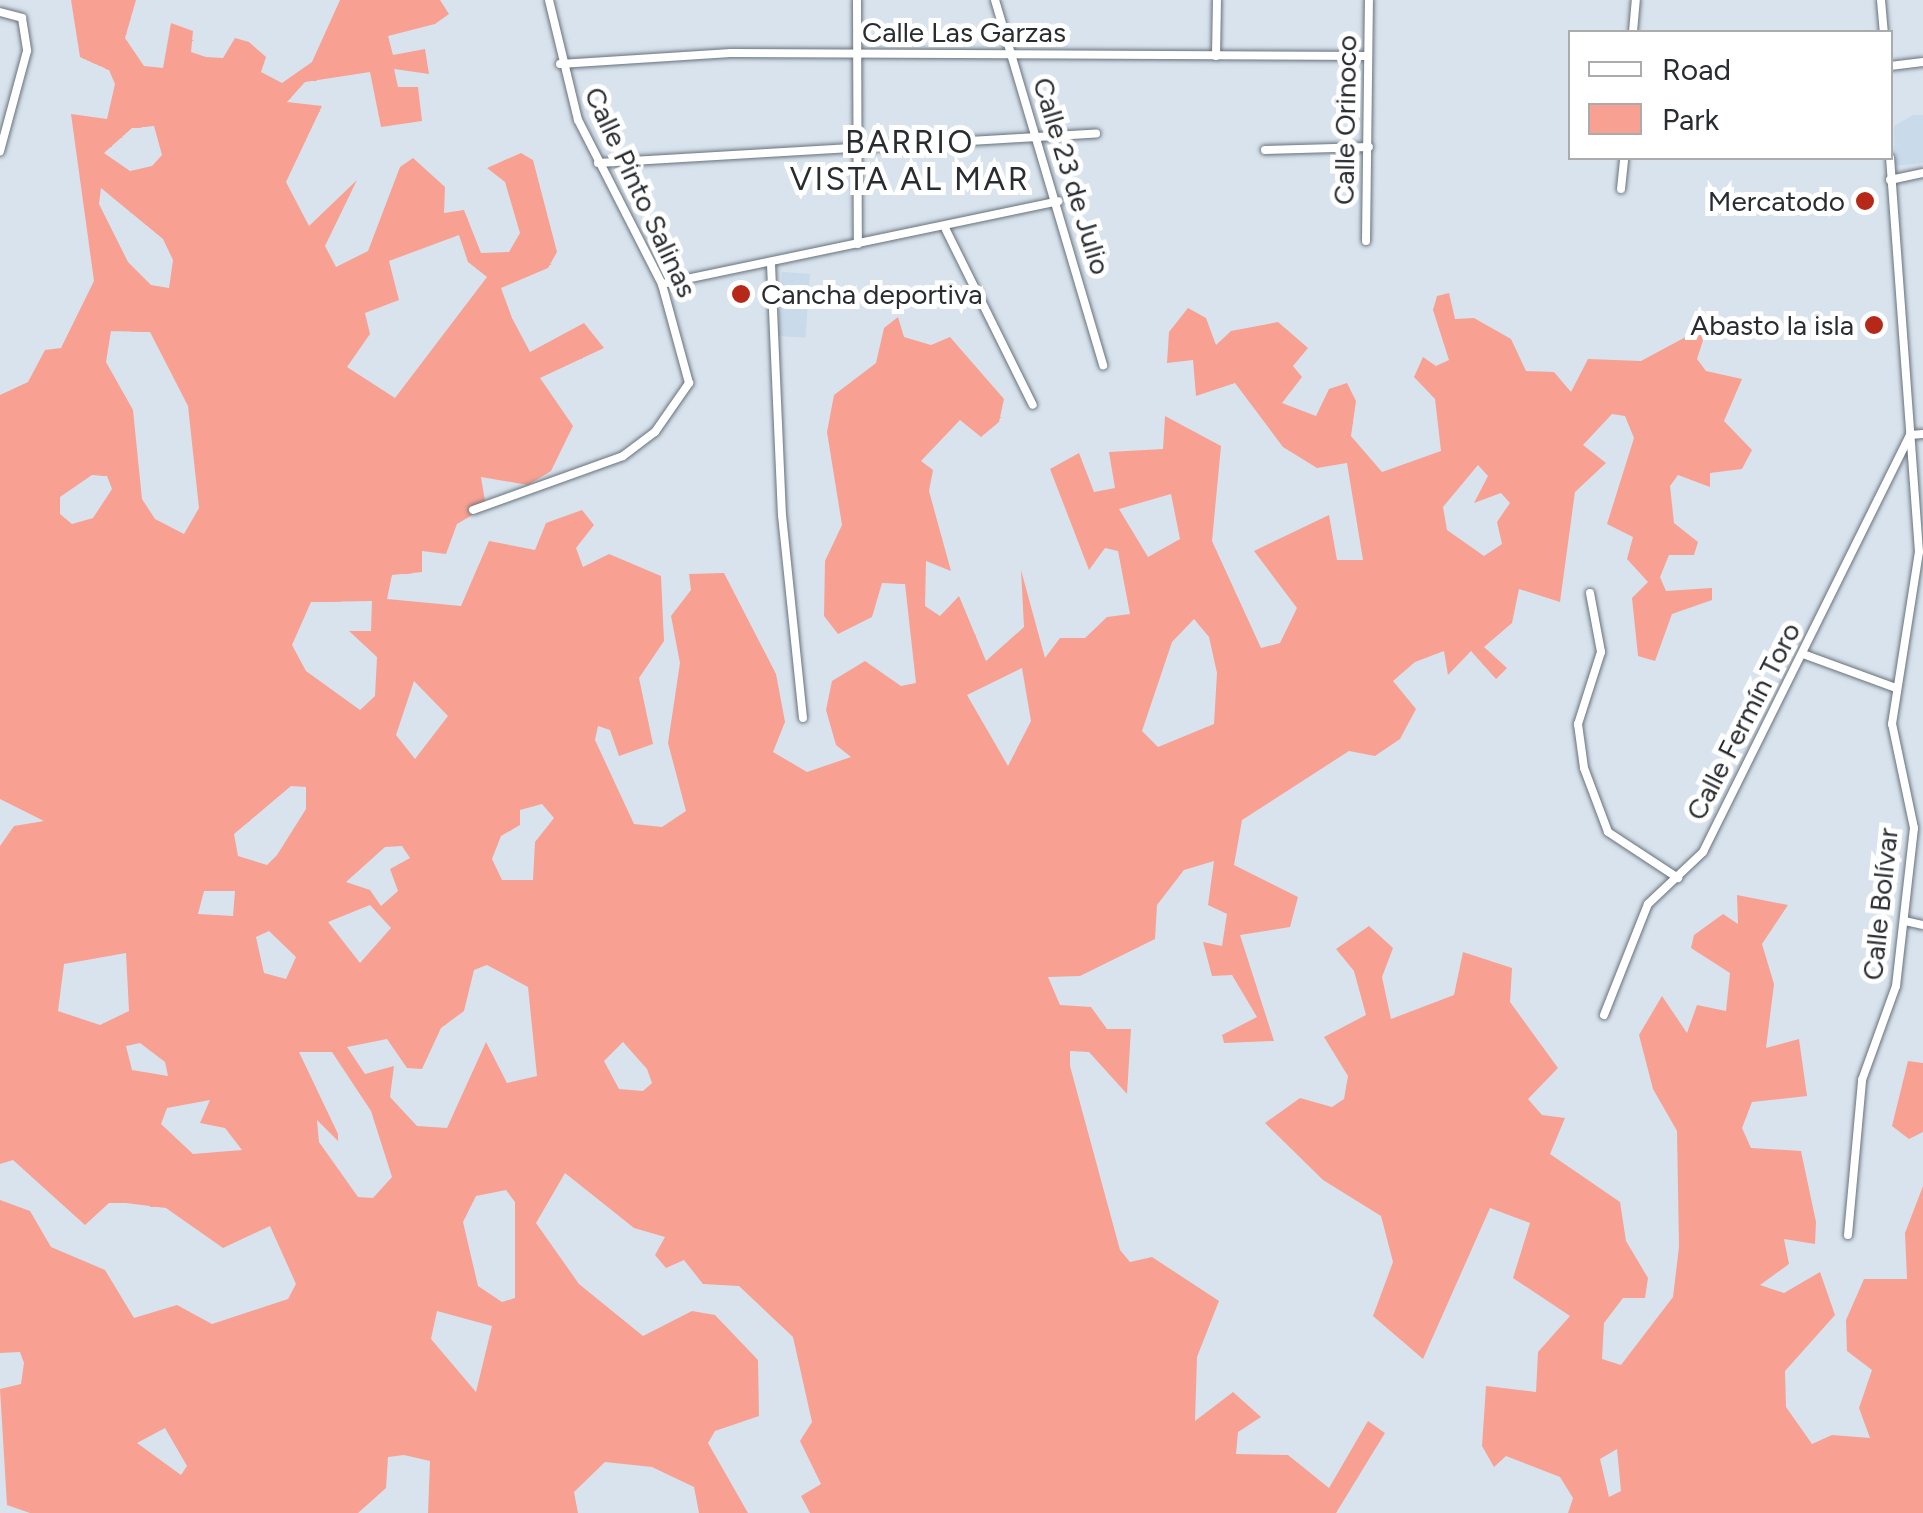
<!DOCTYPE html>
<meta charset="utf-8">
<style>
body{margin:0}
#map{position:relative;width:1923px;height:1513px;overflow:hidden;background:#d8e3ee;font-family:Figtree,sans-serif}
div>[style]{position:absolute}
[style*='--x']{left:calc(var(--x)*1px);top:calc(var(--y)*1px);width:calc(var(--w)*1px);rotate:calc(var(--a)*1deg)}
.built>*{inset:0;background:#c9daeb;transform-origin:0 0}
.green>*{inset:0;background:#f8a192}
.roads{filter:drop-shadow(0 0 2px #68727b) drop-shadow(0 0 2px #68727b)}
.minor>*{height:8px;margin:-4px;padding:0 4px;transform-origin:4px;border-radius:4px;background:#fff}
.dots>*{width:28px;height:28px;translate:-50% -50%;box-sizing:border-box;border:5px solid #fff;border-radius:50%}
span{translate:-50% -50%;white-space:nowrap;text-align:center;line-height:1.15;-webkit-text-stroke:10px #fff;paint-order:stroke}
.street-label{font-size:28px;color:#292d31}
.poi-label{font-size:28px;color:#292d31}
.right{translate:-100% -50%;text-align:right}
.left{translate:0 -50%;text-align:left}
.quarter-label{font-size:32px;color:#292d31;letter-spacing:2.5px}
.legend{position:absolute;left:1568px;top:30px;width:325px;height:130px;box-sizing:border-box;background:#fff;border:2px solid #a9abad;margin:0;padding:12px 18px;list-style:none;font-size:30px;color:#292d31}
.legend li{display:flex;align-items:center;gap:20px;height:50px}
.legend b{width:50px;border:2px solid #a9abad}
</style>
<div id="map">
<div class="built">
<i style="clip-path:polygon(1913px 115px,1923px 115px,1923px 163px,1893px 166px,1894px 126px)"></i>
<i style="left:782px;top:272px;width:28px;height:64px;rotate:4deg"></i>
</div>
<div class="green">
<i style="clip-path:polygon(evenodd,71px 0,136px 0,125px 38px,144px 66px,163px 68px,171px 23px,193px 31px,191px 52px,206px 57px,223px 58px,235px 38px,249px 42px,266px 57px,261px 72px,282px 83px,312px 62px,340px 0,440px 0,449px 14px,435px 24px,388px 36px,393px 55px,425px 49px,429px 74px,394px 69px,398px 87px,418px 87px,422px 121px,381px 127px,370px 72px,305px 82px,287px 102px,322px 106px,286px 182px,309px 226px,357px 180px,325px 246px,336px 267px,368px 251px,400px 167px,413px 158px,445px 187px,444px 213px,464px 210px,481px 253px,509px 252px,520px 233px,505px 182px,487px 168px,521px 153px,533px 160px,557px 252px,548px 268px,501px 288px,512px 318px,530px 352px,584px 323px,604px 348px,540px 378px,573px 426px,551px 471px,528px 485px,481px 477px,486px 507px,457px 524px,446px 554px,422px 551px,422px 572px,392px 575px,387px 599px,461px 606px,489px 541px,535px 550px,546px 523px,582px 510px,594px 525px,576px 548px,583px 567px,609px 554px,661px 576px,664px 641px,639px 678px,653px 744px,619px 756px,610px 730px,598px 726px,595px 740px,634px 824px,662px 827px,686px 811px,668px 743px,680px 663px,671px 616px,691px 590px,689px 574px,724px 573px,776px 674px,785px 722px,773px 752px,807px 772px,851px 757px,836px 745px,826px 710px,832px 681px,865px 661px,901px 686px,916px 683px,905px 584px,882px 583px,872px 617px,838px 634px,824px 616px,825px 561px,842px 525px,827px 432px,834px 395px,876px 363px,884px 328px,898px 317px,904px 337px,931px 345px,950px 337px,1004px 399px,999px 422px,981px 437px,960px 420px,921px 461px,933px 470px,929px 491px,951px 571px,926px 561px,925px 606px,940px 616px,959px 596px,986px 661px,1024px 627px,1021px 570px,1045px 658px,1060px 638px,1085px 638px,1107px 617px,1130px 614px,1118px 551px,1105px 548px,1089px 570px,1050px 469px,1079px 453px,1094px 492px,1115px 488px,1109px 452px,1163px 449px,1165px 416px,1221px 446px,1212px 541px,1261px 648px,1280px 643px,1297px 608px,1254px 551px,1329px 515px,1337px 560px,1363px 560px,1347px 463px,1317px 468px,1283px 447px,1235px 383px,1196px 396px,1193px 360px,1167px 363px,1169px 332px,1188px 308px,1206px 318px,1216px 345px,1231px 331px,1278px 322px,1308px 348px,1293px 366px,1302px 377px,1282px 403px,1316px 416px,1329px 389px,1347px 383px,1356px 401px,1351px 436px,1382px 472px,1441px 451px,1435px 399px,1414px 377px,1423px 357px,1436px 366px,1449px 360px,1433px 310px,1437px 296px,1449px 293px,1455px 319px,1474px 318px,1511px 339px,1526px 371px,1554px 372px,1571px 392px,1588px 359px,1641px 361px,1708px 325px,1697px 359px,1706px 371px,1742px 379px,1724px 421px,1752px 450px,1742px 469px,1710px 473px,1710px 487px,1678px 475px,1670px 486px,1674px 523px,1698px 542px,1694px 555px,1669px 555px,1660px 577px,1666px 591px,1712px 588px,1712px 600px,1672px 614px,1655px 661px,1638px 656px,1632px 598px,1648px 582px,1627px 559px,1633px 537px,1607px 524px,1634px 438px,1625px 416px,1612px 414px,1583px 445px,1606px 463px,1575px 492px,1560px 602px,1519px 589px,1512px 623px,1484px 647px,1507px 668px,1496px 679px,1471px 651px,1448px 675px,1444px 651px,1415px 662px,1393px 681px,1416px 709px,1400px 739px,1375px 756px,1349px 751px,1242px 820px,1234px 865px,1298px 897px,1290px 927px,1240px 935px,1274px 1041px,1224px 1043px,1222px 1035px,1257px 1017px,1232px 975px,1212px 976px,1203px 942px,1222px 946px,1227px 914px,1208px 905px,1214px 861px,1184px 870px,1157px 905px,1155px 939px,1080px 976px,1048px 977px,1060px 1005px,1091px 1007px,1107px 1029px,1131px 1029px,1127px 1094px,1089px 1052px,1070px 1051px,1070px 1066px,1120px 1250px,1130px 1262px,1152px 1257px,1219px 1301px,1197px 1357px,1195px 1421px,1233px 1392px,1261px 1417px,1238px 1432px,1236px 1454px,1288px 1455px,1329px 1488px,1368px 1421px,1385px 1433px,1336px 1513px,810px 1513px,801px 1496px,821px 1484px,800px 1441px,812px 1422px,793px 1337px,739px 1286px,703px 1284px,684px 1260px,666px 1268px,655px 1255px,665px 1237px,634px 1228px,565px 1173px,536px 1223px,579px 1284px,643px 1336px,692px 1311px,715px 1315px,758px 1360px,759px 1416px,715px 1431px,708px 1443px,748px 1513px,699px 1513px,694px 1487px,652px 1467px,605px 1462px,574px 1492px,578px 1513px,428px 1513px,430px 1461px,404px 1455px,388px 1457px,386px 1488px,358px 1513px,30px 1513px,7px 1505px,0 1389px,21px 1384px,24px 1363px,20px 1352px,0 1353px,0 1200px,30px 1211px,51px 1247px,105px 1270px,134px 1318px,177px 1305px,212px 1324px,288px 1299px,296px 1284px,270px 1226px,223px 1248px,166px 1208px,126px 1203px,109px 1203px,85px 1225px,13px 1160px,0 1164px,0 846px,14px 826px,44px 821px,0 799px,0 395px,28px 382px,45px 350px,61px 348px,94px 281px,71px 114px,107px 119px,115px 84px,109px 70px,80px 57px,71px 0,154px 126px,162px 155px,152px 166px,130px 171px,104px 153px,132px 128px,154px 126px,71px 0,101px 188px,163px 239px,173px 260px,169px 288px,151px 285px,128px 262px,99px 204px,101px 188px,71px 0,459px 235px,468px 262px,487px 277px,395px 398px,347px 367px,370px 334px,365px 313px,399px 300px,389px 261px,459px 235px,71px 0,111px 331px,150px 332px,188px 406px,199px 508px,184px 534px,155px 519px,142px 499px,133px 410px,106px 362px,111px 331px,71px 0,1478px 465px,1488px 476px,1474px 503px,1501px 493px,1510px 503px,1497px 522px,1502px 544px,1484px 556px,1447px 530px,1443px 507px,1478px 465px,71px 0,92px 475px,107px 476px,112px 489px,93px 518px,72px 524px,60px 514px,60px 497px,92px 475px,71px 0,1171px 494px,1180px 539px,1148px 557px,1119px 509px,1171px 494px,71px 0,372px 601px,371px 631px,349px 631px,377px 657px,375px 696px,360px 710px,306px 671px,292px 645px,311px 602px,372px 601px,71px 0,1194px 619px,1209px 637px,1217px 673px,1214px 724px,1158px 747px,1142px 731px,1172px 642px,1194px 619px,71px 0,1022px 668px,1031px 721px,1008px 766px,967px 695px,1022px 668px,71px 0,414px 681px,448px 716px,415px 759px,396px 735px,414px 681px,71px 0,291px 786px,306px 787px,306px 809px,277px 855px,267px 865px,238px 856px,234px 834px,291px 786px,71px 0,542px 804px,554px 818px,535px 842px,533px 880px,502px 880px,492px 859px,501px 836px,520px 825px,520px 810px,542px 804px,71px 0,385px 847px,402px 846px,410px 858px,390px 869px,398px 891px,381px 906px,370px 890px,346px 882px,385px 847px,71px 0,204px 891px,235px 891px,233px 916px,198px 914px,204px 891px,71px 0,370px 905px,391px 928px,360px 963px,328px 922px,370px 905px,71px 0,269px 931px,296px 957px,286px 979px,264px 973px,256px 937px,269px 931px,71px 0,126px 953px,129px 1011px,100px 1025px,58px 1011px,64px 964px,126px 953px,71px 0,487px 965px,528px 987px,537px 1076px,507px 1083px,486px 1042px,447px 1128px,417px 1126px,390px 1097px,394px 1066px,365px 1074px,347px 1047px,387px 1039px,407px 1068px,422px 1069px,441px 1028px,464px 1011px,474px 970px,487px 965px,71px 0,623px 1042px,647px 1069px,652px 1083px,643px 1091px,619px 1089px,604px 1061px,623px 1042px,71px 0,140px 1043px,165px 1062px,168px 1076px,132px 1070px,126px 1046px,140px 1043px,71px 0,299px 1052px,332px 1052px,371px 1111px,392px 1177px,373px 1198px,358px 1197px,319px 1142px,317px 1120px,338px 1141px,338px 1134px,299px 1052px,71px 0,210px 1100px,200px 1123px,225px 1128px,242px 1150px,193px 1154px,161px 1124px,167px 1108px,210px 1100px,71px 0,506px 1190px,515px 1202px,515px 1298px,502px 1302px,478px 1286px,463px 1222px,476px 1196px,506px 1190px,71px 0,437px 1311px,492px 1326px,476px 1392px,431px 1339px,437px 1311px,71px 0,165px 1428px,187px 1466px,181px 1475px,137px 1443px,165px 1428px)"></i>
<i style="clip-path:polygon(evenodd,1737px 895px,1788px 905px,1762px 944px,1774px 984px,1766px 1048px,1799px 1039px,1807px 1096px,1752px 1102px,1742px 1128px,1751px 1148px,1801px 1151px,1816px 1222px,1815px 1244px,1784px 1239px,1789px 1264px,1760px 1285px,1784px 1293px,1820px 1272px,1835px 1315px,1785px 1371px,1786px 1407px,1812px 1444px,1832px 1435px,1870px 1438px,1859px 1408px,1872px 1370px,1847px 1351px,1846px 1320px,1864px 1279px,1907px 1279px,1905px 1233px,1923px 1186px,1923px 1513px,1568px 1513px,1573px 1498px,1560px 1477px,1506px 1456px,1494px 1467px,1482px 1446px,1486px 1386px,1536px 1392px,1538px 1352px,1570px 1316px,1513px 1278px,1530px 1223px,1490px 1208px,1423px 1359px,1373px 1316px,1393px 1262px,1381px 1216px,1323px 1180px,1265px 1123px,1300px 1098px,1332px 1107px,1344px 1099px,1348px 1076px,1324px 1037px,1366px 1015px,1354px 971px,1336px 949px,1369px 926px,1393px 948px,1382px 977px,1391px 1019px,1454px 995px,1463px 952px,1512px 968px,1510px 1002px,1558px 1068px,1528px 1099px,1542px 1115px,1565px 1118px,1550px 1154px,1620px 1202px,1626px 1241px,1648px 1278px,1645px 1298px,1623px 1298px,1604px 1323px,1602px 1359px,1621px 1365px,1673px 1297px,1679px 1247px,1677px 1131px,1653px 1089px,1639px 1035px,1662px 996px,1687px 1033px,1697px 1005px,1726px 1011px,1730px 973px,1691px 948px,1694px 935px,1723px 914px,1738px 924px,1737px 895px,1617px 1449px,1621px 1491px,1609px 1497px,1600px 1459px,1617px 1449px)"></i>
<i style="clip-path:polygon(1908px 1061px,1923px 1063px,1923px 1132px,1909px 1139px,1892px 1126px)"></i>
</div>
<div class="roads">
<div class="minor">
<i style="--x:857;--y:0;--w:244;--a:89.8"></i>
<i style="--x:995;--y:0;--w:381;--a:73.5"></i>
<i style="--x:1881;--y:0;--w:32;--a:85"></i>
<i style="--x:0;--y:12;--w:23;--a:15"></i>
<i style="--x:22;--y:18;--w:33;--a:81"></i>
<i style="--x:27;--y:51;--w:104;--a:105.1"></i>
<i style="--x:1633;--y:32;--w:32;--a:-85"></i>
<i style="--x:1216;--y:56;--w:56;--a:-89"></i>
<i style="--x:560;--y:64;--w:171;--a:-3.7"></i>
<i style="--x:731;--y:53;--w:637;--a:0.27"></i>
<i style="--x:1890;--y:66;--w:33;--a:-7"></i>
<i style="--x:1265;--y:150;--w:104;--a:-1.7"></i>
<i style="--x:598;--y:163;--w:499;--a:-3.4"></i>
<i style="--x:1890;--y:180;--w:34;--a:-12"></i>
<i style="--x:1621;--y:189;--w:31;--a:-84"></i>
<i style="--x:946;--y:230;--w:195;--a:63.6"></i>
<i style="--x:1366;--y:241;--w:241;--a:-89.3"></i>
<i style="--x:771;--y:264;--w:251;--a:87.5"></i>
<i style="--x:782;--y:515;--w:204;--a:84.1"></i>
<i style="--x:662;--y:284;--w:405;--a:-11.8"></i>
<i style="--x:473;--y:510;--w:159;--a:-19.8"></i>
<i style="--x:623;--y:456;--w:40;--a:-37"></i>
<i style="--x:655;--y:432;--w:60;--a:-55.2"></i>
<i style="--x:689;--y:383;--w:103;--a:-105.3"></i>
<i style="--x:662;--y:284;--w:184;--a:-117.1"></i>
<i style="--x:578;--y:120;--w:123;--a:-103.6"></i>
<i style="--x:1590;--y:593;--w:60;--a:79.4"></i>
<i style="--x:1601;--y:652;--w:76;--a:107.7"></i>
<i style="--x:1578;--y:724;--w:44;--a:82.2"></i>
<i style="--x:1584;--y:768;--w:68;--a:69.4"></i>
<i style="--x:1608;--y:832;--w:84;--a:33.3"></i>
<i style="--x:1803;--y:654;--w:96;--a:20.1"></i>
<i style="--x:1905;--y:921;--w:18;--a:13"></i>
<i style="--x:1604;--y:1015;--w:119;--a:-68.4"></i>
<i style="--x:1648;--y:904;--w:76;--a:-43.4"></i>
<i style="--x:1703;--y:852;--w:466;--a:-63.6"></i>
<i style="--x:1910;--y:435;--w:13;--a:-4"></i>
<i style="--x:1848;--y:1235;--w:156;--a:-84.8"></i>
<i style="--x:1862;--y:1080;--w:100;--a:-70.1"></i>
<i style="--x:1896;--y:986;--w:159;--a:-83.5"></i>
<i style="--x:1914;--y:828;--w:106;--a:-101.9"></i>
<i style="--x:1892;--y:724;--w:174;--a:-81.1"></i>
<i style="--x:1919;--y:552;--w:395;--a:-94.2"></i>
</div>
</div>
<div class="dots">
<i style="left:1865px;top:201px;background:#b62919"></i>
<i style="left:741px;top:294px;background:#b62919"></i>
<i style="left:1874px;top:325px;background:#b62919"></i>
</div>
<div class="street-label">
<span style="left:964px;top:32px">Calle Las Garzas</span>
<span style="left:1345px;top:120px;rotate:-89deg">Calle Orinoco</span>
<span style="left:1072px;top:176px;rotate:73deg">Calle 23 de Julio</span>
<span style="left:641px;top:192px;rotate:65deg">Calle Pinto Salinas</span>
<span style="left:1743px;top:721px;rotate:-63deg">Calle Fermín Toro</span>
<span style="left:1880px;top:904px;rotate:-84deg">Calle Bolívar</span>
</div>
<div class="poi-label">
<span class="right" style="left:1845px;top:201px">Mercatodo</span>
<span class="left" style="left:761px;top:294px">Cancha deportiva</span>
<span class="right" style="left:1854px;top:325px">Abasto la isla</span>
</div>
<div class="quarter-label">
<span style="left:910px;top:161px">BARRIO<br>VISTA AL MAR</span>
</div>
<ul class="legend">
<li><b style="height:12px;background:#fff"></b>Road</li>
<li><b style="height:28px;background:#f8a192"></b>Park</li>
</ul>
</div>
